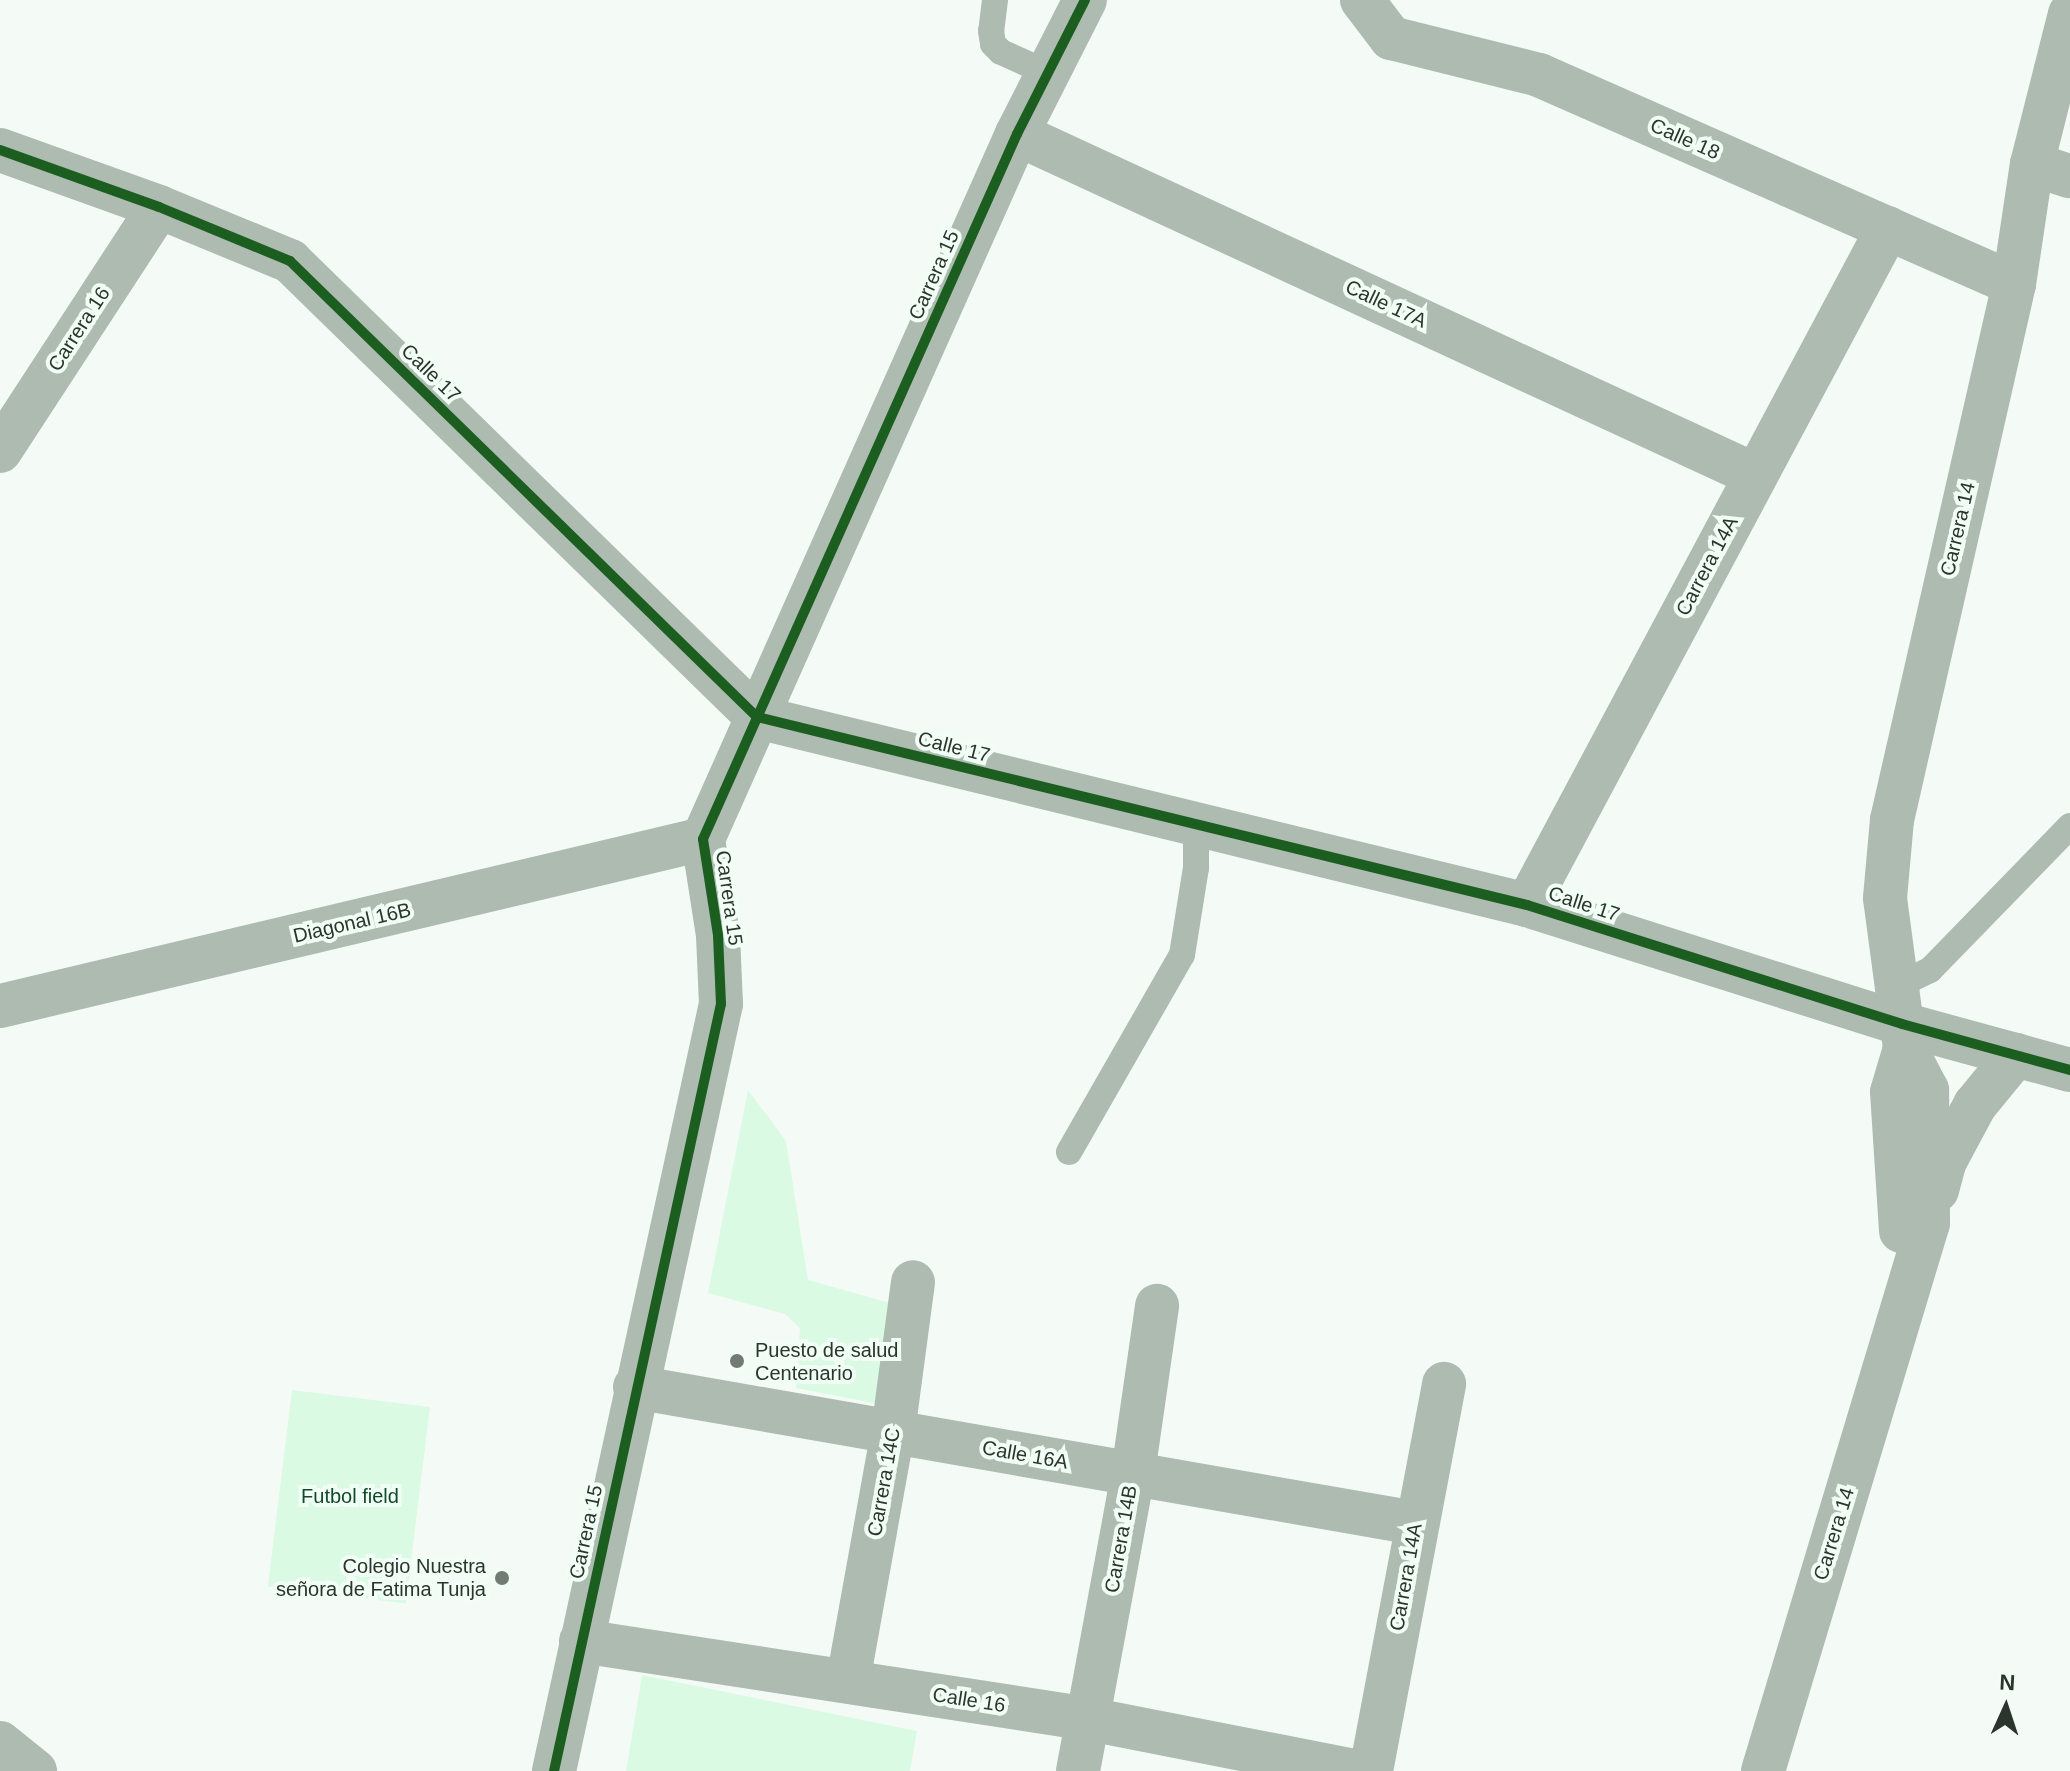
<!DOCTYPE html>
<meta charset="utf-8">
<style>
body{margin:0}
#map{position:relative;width:2070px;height:1771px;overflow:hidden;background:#f4fbf6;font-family:Helvetica,sans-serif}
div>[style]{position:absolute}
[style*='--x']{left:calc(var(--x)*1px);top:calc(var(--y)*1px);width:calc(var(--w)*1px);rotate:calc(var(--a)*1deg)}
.green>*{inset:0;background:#dbfae4;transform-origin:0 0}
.service>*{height:26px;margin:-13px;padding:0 13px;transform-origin:13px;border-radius:13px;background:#adbbb1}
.minor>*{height:44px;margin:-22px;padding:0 22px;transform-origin:22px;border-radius:22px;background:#adbbb1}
.tertiary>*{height:44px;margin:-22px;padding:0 22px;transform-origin:22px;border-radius:22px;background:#adbbb1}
.cycleway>*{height:10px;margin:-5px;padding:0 5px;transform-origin:5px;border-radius:5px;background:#1b5e20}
.dots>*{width:22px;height:22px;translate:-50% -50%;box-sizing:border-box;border:4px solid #f1fef5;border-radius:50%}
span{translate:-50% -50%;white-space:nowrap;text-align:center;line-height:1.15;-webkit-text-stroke:8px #f1fef5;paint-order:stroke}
.street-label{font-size:20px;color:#2c342e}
.poi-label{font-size:20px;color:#2c342e}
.left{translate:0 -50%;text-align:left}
.right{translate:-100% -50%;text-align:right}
.park-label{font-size:20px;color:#104a29}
.north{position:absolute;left:1966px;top:1667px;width:80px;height:80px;-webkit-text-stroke:6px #f1fef5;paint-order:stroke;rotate:3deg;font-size:22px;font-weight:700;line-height:32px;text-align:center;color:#2c342e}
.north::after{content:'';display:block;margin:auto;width:28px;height:36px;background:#2c342e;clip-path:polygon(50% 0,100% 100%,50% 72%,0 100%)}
</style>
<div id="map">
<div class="green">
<i style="clip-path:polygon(748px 1090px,786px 1141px,808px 1280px,901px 1306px,888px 1406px,796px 1388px,800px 1328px,785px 1314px,708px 1293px)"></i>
<i style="left:292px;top:1390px;width:139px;height:198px;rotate:7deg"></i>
<i style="clip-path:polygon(642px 1675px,917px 1731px,910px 1771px,626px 1771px)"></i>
</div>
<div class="service">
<i style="--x:995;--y:0;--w:31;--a:97"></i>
<i style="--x:991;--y:31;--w:13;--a:81"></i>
<i style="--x:993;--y:44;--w:11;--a:45"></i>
<i style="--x:1001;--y:52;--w:51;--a:24.1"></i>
<i style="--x:1897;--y:986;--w:37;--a:-26"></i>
<i style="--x:1930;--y:970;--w:201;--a:-45.8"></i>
<i style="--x:1069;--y:1152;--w:227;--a:-60.2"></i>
<i style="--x:1182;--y:955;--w:88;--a:-80.9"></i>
<i style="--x:1196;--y:868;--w:44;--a:-90"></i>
</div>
<div class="minor">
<i style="--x:1362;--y:0;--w:48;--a:52.7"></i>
<i style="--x:1391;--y:38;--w:153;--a:14"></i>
<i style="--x:1539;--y:75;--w:519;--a:23.75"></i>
<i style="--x:1017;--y:134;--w:813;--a:24.8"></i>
<i style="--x:0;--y:150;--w:169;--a:19.7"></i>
<i style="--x:159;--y:207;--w:142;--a:22.4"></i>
<i style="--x:290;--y:261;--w:653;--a:44.32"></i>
<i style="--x:757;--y:717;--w:793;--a:13.72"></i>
<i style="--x:1527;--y:905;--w:393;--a:17.6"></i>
<i style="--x:1902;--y:1024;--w:174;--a:15.3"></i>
<i style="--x:2032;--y:164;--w:40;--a:18"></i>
<i style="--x:0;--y:451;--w:291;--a:-56.9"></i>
<i style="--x:1527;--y:905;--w:767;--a:-61.93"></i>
<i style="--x:0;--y:1006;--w:723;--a:-13.36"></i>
<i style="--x:635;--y:1387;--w:792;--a:9.89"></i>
<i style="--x:581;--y:1641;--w:514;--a:8.73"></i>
<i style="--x:1089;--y:1719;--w:271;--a:11.1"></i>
<i style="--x:848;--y:1681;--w:253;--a:-79.8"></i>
<i style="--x:893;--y:1432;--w:151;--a:-82.4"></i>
<i style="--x:0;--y:1743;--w:45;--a:38.7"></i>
<i style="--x:1078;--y:1771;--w:303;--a:-79.5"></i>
<i style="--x:1133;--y:1473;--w:169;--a:-81.8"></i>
<i style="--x:1371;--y:1771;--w:394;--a:-79.3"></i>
</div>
<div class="tertiary">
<i style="--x:1937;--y:1190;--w:30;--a:-75"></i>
<i style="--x:1945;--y:1161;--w:64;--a:-61.8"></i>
<i style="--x:1975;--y:1105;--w:65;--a:-50.6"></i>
<i style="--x:1901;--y:1231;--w:139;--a:-93.7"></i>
<i style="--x:1892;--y:1092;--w:46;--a:-73.5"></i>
<i style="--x:554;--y:1771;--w:785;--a:-77.72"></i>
<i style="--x:721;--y:1004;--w:69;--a:-92.5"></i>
<i style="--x:718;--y:935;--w:97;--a:-98.9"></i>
<i style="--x:703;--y:839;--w:772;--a:-65.99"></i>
<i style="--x:1017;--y:134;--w:150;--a:-63.1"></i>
<i style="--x:1763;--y:1771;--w:572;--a:-73.24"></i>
<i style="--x:1928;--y:1223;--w:133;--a:-90.4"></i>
<i style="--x:1927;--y:1090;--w:47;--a:-117.6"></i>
<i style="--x:1905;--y:1048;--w:151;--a:-97.6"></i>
<i style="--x:1885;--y:898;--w:78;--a:-84.9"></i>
<i style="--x:1892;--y:820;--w:550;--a:-77.18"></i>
<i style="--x:2014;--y:284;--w:121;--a:-81.5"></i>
<i style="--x:2032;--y:164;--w:155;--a:-75.8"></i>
</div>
<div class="cycleway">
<i style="--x:0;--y:150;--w:169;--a:19.7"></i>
<i style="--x:159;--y:207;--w:142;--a:22.4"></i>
<i style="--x:290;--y:261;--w:653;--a:44.32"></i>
<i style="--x:757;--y:717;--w:793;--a:13.72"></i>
<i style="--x:1527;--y:905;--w:393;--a:17.6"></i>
<i style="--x:1902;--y:1024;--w:174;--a:15.3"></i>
<i style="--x:554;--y:1771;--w:785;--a:-77.72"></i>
<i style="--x:721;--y:1004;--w:69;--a:-92.5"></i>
<i style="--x:718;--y:935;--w:97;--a:-98.9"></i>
<i style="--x:703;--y:839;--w:772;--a:-65.99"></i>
<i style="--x:1017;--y:134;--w:150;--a:-63.1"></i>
</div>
<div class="dots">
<i style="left:737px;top:1361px;background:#727a74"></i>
<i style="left:502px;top:1578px;background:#727a74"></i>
</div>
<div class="street-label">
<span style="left:1685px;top:139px;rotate:24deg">Calle 18</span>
<span style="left:934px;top:275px;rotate:-66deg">Carrera 15</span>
<span style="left:1386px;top:304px;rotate:25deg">Calle 17A</span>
<span style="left:79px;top:329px;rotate:-57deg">Carrera 16</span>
<span style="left:431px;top:373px;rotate:44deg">Calle 17</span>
<span style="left:1958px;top:529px;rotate:-77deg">Carrera 14</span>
<span style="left:1707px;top:566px;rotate:-62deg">Carrera 14A</span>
<span style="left:954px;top:747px;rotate:14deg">Calle 17</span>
<span style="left:729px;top:898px;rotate:82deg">Carrera 15</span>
<span style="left:1584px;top:904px;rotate:18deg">Calle 17</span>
<span style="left:352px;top:923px;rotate:-13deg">Diagonal 16B</span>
<span style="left:1025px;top:1455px;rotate:10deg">Calle 16A</span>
<span style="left:884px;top:1482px;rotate:-80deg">Carrera 14C</span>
<span style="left:586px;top:1532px;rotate:-78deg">Carrera 15</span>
<span style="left:1834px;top:1534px;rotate:-73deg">Carrera 14</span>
<span style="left:1121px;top:1539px;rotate:-80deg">Carrera 14B</span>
<span style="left:1406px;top:1577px;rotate:-80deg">Carrera 14A</span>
<span style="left:969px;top:1700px;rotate:9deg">Calle 16</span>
</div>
<div class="poi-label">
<span class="left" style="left:755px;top:1362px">Puesto de salud<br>Centenario</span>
<span class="right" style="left:486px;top:1578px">Colegio Nuestra<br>señora de Fatima Tunja</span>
</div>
<div class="park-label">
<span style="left:350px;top:1496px">Futbol field</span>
</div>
<div class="north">N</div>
</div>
